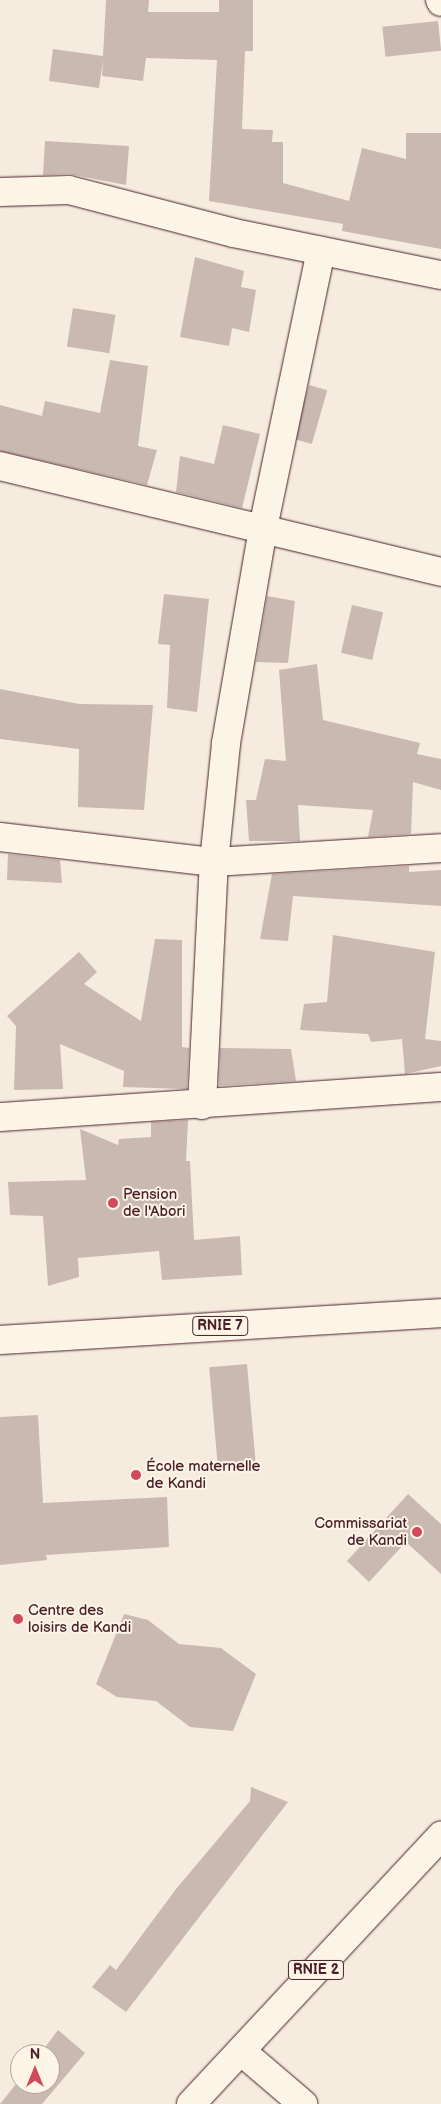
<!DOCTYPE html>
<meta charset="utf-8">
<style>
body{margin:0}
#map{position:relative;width:441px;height:2104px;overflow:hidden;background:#f5ecde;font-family:"Balsamiq Sans",sans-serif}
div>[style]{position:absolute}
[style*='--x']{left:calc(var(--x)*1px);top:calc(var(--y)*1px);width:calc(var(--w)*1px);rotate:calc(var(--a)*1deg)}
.building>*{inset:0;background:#cab9b1;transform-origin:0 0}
.roads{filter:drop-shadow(0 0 1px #4a1f2b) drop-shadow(0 0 1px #4a1f2b)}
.minor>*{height:28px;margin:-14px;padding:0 14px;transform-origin:14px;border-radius:14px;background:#fcf5e5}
.primary>*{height:28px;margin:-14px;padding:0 14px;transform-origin:14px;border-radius:14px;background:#fcf5e5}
.dots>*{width:14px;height:14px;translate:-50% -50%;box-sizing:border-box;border:2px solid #fcf5e5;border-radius:50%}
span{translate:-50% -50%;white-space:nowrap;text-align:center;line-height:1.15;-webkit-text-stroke:4px #fcf5e5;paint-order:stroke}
.shield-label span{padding:1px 4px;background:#fcf5e5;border:1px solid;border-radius:4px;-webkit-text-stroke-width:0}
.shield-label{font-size:14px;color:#4a1f2b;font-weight:700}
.poi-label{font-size:15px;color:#4a1f2b}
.left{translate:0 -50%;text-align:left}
.right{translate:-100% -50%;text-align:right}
.north{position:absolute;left:10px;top:2044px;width:50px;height:50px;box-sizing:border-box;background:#fcf5e5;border:1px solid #b59f9b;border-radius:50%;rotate:0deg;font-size:14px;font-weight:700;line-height:20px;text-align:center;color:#4a1f2b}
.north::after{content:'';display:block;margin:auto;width:18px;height:22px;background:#d1495b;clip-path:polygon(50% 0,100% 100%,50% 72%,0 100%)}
</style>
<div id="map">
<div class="building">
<i style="clip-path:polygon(106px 0,149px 0,148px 12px,219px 12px,219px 0,253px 0,253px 51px,245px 51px,242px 129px,273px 130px,272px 142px,283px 142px,283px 183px,349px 201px,362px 148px,406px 159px,406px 133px,441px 133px,441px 249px,342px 231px,343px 224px,209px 201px,217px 60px,146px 58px,143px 81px,102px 76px,103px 60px,99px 88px,49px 81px,53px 49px,103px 56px)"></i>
<i style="left:438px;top:21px;width:30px;height:56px;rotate:84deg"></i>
<i style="clip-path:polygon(45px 141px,129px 146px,126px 185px,69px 174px,43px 175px)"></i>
<i style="clip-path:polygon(195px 257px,244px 271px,241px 287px,256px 290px,249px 332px,232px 328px,229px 346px,180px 337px)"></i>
<i style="left:73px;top:308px;width:43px;height:39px;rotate:9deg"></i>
<i style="clip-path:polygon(110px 360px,148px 366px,138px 446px,157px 450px,147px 485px,0 451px,0 405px,42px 416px,45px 401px,100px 413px)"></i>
<i style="left:309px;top:385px;width:19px;height:56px;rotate:16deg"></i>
<i style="clip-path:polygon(223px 425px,260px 434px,242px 508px,176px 492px,180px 456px,214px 464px)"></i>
<i style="clip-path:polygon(164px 594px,209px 599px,197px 712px,167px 708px,170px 645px,158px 644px)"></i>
<i style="clip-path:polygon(267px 596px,295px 601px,288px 663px,256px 662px)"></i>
<i style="left:352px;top:605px;width:32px;height:49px;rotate:13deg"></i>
<i style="clip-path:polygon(317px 664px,323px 720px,420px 743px,417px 754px,441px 759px,441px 790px,413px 782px,411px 834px,368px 837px,373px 810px,298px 805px,300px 841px,249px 841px,246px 800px,256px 800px,265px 759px,286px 761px,279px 670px)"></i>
<i style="clip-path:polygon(0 689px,79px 704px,153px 705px,144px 810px,78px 807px,79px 749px,0 739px)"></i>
<i style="clip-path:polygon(8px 854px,60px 860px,62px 883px,7px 880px)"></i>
<i style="clip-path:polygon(409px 866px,409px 872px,441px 870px,441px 906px,293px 896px,288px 941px,260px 939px,272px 874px)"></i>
<i style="clip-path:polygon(333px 935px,435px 952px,425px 1039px,441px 1041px,441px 1066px,405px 1074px,402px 1039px,371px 1042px,368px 1034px,300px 1030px,304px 1004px,327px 1002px)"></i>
<i style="clip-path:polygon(155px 939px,182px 940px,182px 1047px,189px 1048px,187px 1089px,123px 1087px,124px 1071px,60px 1044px,63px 1089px,14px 1090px,16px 1026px,7px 1016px,79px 952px,97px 972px,84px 984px,141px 1021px)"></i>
<i style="clip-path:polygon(220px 1048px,291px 1049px,296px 1081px,219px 1086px)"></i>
<i style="clip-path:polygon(188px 1120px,186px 1161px,190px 1161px,194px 1240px,240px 1236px,242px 1275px,162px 1280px,159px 1251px,78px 1258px,79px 1277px,48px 1286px,43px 1216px,10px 1215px,8px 1182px,86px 1180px,80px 1129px,118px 1145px,119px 1139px,151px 1137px,151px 1122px)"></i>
<i style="left:247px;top:1364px;width:100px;height:38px;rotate:85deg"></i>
<i style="clip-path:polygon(38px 1415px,43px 1503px,167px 1497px,169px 1547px,46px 1555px,47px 1560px,0 1565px,0 1417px)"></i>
<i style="clip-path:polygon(408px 1494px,441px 1524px,441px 1574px,406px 1542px,369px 1582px,347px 1561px)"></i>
<i style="clip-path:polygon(124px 1614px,148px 1620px,179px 1644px,221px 1648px,256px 1674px,233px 1731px,190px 1727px,156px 1701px,117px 1697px,96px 1684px)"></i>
<i style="clip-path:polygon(251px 1787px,288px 1802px,126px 2012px,92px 1987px,110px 1965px,116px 1970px,176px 1889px,250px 1801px)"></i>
<i style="clip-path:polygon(58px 2030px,85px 2053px,42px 2104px,0 2104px,20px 2079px,20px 2084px,50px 2084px,50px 2054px,40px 2054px)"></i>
</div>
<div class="roads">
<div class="minor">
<i style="--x:440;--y:0;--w:2;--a:63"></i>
<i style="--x:0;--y:192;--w:69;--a:-1.7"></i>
<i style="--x:69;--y:190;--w:171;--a:14.6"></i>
<i style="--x:234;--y:233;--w:211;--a:11.5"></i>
<i style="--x:0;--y:466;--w:454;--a:13.5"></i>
<i style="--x:0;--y:837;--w:215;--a:6.7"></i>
<i style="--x:214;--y:862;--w:227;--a:-3.5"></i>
<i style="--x:202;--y:1105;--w:243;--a:-87.2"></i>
<i style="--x:214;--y:862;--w:120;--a:-84.2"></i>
<i style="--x:226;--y:743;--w:218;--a:-80.2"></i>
<i style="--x:263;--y:528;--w:283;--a:-78.2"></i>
<i style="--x:0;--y:1117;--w:442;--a:-3.9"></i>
<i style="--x:241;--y:2051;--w:82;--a:40.5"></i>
</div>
<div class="primary">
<i style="--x:0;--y:1340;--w:442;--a:-3.5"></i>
<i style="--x:191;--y:2104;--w:367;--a:-47"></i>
</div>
</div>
<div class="dots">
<i style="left:113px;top:1203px;background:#d1495b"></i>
<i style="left:136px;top:1475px;background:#d1495b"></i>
<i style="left:417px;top:1532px;background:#d1495b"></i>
<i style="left:18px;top:1619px;background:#d1495b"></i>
</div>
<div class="shield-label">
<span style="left:220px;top:1326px">RNIE 7</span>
<span style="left:316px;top:1970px">RNIE 2</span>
</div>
<div class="poi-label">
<span class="left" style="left:123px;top:1203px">Pension<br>de l'Abori</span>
<span class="left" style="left:146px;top:1475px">École maternelle<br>de Kandi</span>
<span class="right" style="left:407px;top:1532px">Commissariat<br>de Kandi</span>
<span class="left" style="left:28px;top:1619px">Centre des<br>loisirs de Kandi</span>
</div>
<div class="north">N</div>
</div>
